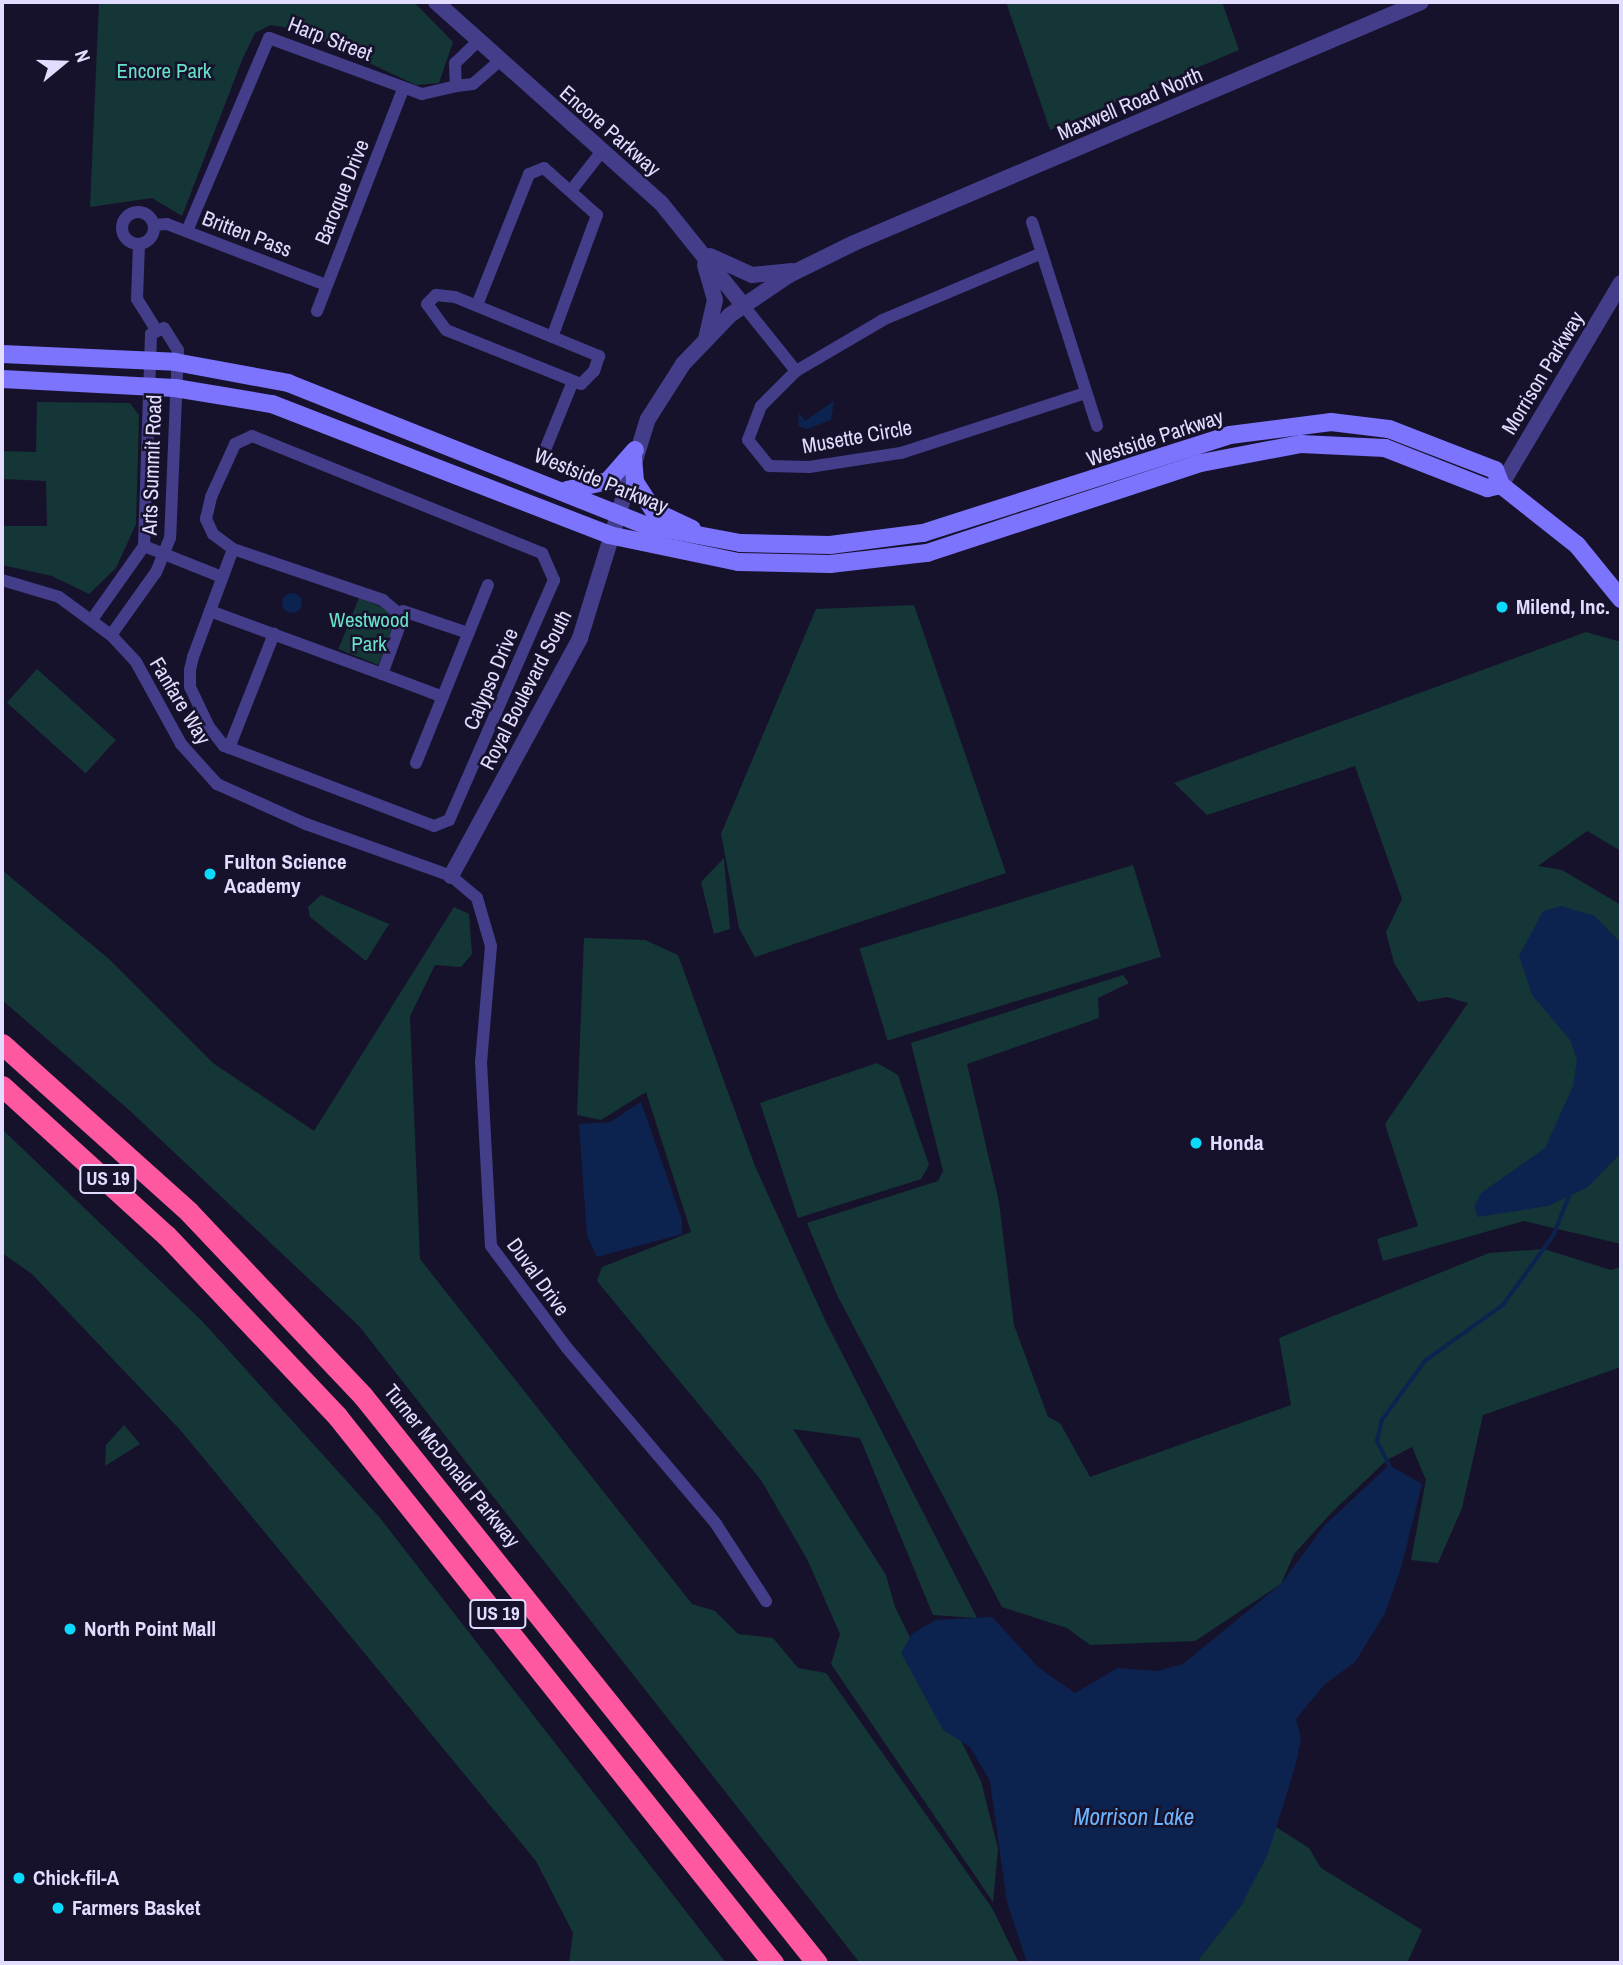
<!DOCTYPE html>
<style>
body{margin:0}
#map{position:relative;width:1623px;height:1965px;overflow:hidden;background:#17122c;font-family:"Archivo Narrow",sans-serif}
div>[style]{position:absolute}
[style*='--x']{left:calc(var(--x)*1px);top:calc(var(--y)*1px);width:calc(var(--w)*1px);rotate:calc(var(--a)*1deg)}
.green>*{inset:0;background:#143636;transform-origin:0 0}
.water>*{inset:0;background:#0d234f}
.round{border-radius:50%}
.stream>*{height:3.5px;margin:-1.75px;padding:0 1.75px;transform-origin:1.75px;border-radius:1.75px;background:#0d234f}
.minor>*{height:12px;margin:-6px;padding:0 6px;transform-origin:6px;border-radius:6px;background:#433d8a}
.minor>.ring{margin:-6px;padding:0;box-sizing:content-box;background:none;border:12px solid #433d8a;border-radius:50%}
.tertiary>*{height:16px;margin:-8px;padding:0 8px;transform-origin:8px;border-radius:8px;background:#433d8a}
.secondary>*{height:18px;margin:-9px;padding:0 9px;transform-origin:9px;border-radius:9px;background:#7d74fe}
.motorway>*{height:21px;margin:-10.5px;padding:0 10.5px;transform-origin:10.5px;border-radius:10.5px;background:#fe58a1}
.dots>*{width:19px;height:19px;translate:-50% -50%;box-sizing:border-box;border:4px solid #17122c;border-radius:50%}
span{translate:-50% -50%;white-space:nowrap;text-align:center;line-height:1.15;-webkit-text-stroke:5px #17122c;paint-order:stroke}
.shield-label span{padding:2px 5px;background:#17122c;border:2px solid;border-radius:5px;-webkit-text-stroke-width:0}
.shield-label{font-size:19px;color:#e2ddff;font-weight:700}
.street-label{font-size:21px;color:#e2ddff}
.park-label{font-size:21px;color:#67e1c7}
.poi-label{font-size:21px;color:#e2ddff;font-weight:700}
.left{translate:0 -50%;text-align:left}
.water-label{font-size:23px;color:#6bb4fe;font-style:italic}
.frame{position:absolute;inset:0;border:4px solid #e2ddff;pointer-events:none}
.north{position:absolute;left:28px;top:28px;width:70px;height:70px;-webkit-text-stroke:5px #17122c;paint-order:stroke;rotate:71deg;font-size:19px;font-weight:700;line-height:28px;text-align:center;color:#e2ddff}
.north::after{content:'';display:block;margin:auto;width:24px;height:32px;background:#e2ddff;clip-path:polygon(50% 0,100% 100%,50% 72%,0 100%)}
</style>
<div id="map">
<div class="green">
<i style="clip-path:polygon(99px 2px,414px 2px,453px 42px,439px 83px,416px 85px,297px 29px,270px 25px,255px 33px,242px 60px,182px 216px,152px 198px,90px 207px)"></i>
<i style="clip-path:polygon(1006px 2px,1222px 2px,1239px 50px,1050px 130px)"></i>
<i style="clip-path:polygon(37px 402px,130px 403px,139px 415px,136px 524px,116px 568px,89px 594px,52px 576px,2px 565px,2px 526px,47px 526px,46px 481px,2px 479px,2px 451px,36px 452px)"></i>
<i style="left:359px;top:598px;width:43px;height:55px;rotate:22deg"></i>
<i style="clip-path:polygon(914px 605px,1006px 873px,755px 957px,739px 928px,721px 834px,816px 609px)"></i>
<i style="clip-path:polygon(1586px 632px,1621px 642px,1621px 851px,1587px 831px,1538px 866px,1562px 870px,1621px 905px,1621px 1244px,1524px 1221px,1383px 1261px,1377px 1239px,1418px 1226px,1385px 1124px,1468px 1003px,1447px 997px,1418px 1002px,1394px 963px,1386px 932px,1402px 899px,1355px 766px,1207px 815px,1174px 783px)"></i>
<i style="left:37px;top:669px;width:106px;height:45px;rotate:42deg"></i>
<i style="clip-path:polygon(724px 858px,730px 929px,714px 934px,701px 882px)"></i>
<i style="left:1133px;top:865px;width:96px;height:286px;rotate:73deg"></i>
<i style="clip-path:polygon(2px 870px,109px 959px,213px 1063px,314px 1131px,454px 907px,469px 914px,472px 954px,461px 967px,435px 965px,410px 1016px,420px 1259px,692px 1604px,715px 1611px,738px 1634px,773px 1638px,798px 1668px,826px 1673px,992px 1908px,1019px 1963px,860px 1963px,359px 1326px,128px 1109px,2px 1000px)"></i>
<i style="clip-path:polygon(321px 895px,389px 924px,366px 961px,310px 917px,308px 907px)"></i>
<i style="clip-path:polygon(584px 938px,645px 940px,678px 955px,755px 1166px,825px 1320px,977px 1618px,933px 1615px,860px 1438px,793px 1429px,886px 1575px,895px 1607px,981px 1781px,998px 1849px,993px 1902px,831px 1664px,840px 1634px,807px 1559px,761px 1480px,597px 1281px,602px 1267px,691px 1232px,646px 1092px,601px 1120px,577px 1115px)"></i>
<i style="clip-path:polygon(1123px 975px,1129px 983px,1098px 998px,1099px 1018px,967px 1064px,999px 1202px,1014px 1325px,1048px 1417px,1060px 1423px,1090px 1477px,1291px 1405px,1279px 1338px,1489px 1253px,1544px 1249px,1611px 1270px,1621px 1267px,1621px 1367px,1483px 1415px,1462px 1508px,1438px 1563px,1411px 1560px,1426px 1480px,1412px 1447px,1387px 1460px,1332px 1512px,1294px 1554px,1281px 1584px,1195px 1641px,1090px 1645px,1067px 1628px,1002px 1607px,837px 1295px,807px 1223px,938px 1181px,943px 1171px,911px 1043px)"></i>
<i style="clip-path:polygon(877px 1063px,898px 1075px,929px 1165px,921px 1179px,798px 1218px,760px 1103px)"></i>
<i style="clip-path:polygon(2px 1129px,202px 1321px,380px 1518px,726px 1963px,569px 1963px,573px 1933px,536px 1861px,182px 1432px,32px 1274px,2px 1253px)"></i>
<i style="clip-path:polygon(124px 1425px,140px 1444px,105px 1466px,106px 1445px)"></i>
<i style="clip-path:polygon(1276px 1827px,1309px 1848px,1321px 1868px,1422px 1930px,1407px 1963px,1196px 1963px,1242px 1904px)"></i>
</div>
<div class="water">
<i style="clip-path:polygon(834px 401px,831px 420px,807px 429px,798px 426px,799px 413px,805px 421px)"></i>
<i class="round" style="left:282px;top:593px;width:20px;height:20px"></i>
<i style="clip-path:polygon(1561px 906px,1595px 916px,1621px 943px,1621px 1153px,1588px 1187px,1548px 1206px,1478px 1217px,1474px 1207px,1481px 1193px,1545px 1148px,1573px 1086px,1577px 1060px,1570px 1040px,1532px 995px,1519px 956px,1543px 911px)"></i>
<i style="clip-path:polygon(641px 1102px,682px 1220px,682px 1234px,597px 1257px,587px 1236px,579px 1124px,610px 1122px)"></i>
<i style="clip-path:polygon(1389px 1465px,1422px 1484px,1401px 1568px,1385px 1613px,1355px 1662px,1324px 1685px,1296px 1719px,1301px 1739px,1295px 1767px,1268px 1854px,1242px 1904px,1196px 1963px,1027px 1963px,1007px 1902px,990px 1781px,970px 1747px,943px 1730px,901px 1653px,912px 1634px,936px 1620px,992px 1617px,1039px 1668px,1075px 1693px,1118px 1668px,1157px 1671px,1183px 1664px,1281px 1584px,1324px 1526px)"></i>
</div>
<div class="stream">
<i style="--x:1389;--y:1465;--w:27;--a:-117"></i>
<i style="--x:1377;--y:1441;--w:22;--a:-77"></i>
<i style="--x:1382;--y:1420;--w:73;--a:-53.9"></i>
<i style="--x:1425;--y:1361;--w:96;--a:-35.7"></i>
<i style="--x:1503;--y:1305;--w:85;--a:-54.1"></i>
<i style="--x:1553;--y:1236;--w:43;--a:-68.2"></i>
</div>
<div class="minor">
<i style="--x:475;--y:44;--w:28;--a:136"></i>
<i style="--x:455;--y:63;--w:23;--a:88"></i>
<i style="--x:456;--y:86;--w:17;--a:-7"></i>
<i style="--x:473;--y:84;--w:32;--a:-41"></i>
<i style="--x:573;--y:188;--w:48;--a:-51.7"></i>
<i class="ring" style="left:122px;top:212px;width:20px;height:20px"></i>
<i style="--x:1032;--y:222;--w:214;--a:72.3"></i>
<i style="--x:154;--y:225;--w:13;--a:-4"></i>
<i style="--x:167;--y:224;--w:170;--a:21"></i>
<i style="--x:187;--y:231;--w:210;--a:-67"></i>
<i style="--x:269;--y:38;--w:163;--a:20.1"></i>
<i style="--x:422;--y:94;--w:35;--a:-13"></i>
<i style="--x:139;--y:244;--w:55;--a:92.1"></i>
<i style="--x:137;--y:299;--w:34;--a:58"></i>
<i style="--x:1042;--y:253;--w:173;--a:157.2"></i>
<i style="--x:883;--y:320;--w:101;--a:149.6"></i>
<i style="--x:796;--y:371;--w:49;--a:135"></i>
<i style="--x:761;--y:406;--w:36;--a:111"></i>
<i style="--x:748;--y:440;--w:33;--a:51"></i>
<i style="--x:769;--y:466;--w:40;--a:1.4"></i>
<i style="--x:809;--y:467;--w:93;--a:-8.7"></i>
<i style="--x:901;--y:453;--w:194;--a:-18"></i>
<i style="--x:436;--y:295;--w:19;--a:6"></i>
<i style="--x:455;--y:297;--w:156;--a:22.3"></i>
<i style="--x:599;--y:356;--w:16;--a:108"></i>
<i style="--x:594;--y:371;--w:18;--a:135"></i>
<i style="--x:581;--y:384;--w:145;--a:-158.2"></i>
<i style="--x:446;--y:330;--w:32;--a:-126"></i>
<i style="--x:427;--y:304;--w:13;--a:-45"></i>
<i style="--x:477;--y:305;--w:141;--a:-68.3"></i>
<i style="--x:529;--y:174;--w:16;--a:-22"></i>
<i style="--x:544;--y:168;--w:71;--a:41.6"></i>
<i style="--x:597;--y:215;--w:130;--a:110.2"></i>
<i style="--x:743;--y:305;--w:85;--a:51.2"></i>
<i style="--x:317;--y:311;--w:238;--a:-68.8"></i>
<i style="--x:545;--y:450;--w:74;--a:-67.9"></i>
<i style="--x:144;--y:546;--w:84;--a:21.7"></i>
<i style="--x:2;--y:580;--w:59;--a:16.6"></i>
<i style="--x:59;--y:597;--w:64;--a:36.2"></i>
<i style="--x:111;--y:635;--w:37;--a:47"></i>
<i style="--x:136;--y:662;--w:94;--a:61.2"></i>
<i style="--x:181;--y:744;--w:54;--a:48"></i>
<i style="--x:217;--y:784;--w:98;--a:24.2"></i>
<i style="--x:306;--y:824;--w:154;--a:19.7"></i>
<i style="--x:451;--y:876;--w:34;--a:40"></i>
<i style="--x:477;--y:898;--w:50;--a:73.7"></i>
<i style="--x:491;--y:946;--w:116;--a:94.9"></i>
<i style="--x:481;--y:1062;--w:184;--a:86.9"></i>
<i style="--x:491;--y:1246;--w:127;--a:53.3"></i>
<i style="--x:567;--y:1348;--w:231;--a:49.7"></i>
<i style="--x:716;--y:1524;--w:92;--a:57"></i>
<i style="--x:210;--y:611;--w:183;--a:20.1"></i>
<i style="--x:382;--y:674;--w:61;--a:-69.8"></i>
<i style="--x:403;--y:617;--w:26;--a:-140"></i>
<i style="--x:383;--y:600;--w:158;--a:-161.2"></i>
<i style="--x:233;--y:549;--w:25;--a:-143"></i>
<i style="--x:213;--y:534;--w:17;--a:-115"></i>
<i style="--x:206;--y:519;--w:23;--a:-77"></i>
<i style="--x:211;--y:497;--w:58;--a:-65.6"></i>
<i style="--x:235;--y:444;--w:19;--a:-25"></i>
<i style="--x:252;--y:436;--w:313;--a:22"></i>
<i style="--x:542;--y:553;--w:30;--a:66"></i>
<i style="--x:554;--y:580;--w:262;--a:113.6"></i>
<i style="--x:449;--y:820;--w:16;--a:158"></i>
<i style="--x:434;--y:826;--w:225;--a:-159.1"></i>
<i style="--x:224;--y:746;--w:24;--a:-128"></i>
<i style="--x:209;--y:727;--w:44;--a:-115.4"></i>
<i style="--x:190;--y:687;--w:17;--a:-90"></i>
<i style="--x:190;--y:670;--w:13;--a:-77"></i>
<i style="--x:193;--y:657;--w:49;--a:-69.7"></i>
<i style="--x:210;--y:611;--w:66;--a:-69.6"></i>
<i style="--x:403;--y:611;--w:69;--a:18.7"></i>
<i style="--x:93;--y:618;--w:88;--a:-54.7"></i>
<i style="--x:144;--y:546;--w:212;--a:-88.1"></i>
<i style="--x:151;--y:334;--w:14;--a:-25"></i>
<i style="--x:164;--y:328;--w:26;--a:58"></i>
<i style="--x:178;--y:350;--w:188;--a:92.4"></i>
<i style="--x:170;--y:538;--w:37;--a:112"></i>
<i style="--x:156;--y:572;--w:77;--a:125.5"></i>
<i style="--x:382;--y:674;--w:65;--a:20.7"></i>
<i style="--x:229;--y:748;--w:123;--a:-68.5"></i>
<i style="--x:416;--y:763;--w:192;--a:-68"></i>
</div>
<div class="tertiary">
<i style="--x:436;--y:2;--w:302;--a:41.8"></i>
<i style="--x:661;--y:203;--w:131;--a:51.2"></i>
<i style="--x:710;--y:256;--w:46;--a:24.3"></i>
<i style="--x:752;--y:275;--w:40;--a:-5.7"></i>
<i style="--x:705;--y:265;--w:36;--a:74"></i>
<i style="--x:715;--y:300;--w:39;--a:103"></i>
<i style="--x:1501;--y:485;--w:235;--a:-59.3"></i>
<i style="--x:451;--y:876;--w:271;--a:-61.5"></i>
<i style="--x:580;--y:638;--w:229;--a:-72.8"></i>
<i style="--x:648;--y:419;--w:65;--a:-57.5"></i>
<i style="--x:683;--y:364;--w:68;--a:-46.2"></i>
<i style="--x:730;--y:315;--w:71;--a:-34.1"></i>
<i style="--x:789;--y:275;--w:72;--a:-26.2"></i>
<i style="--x:854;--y:243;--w:616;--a:-23.03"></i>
</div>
<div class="secondary">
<i style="--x:2;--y:354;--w:173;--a:2.6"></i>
<i style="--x:175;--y:362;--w:115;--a:10.5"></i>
<i style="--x:288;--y:383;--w:383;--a:21.7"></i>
<i style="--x:644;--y:525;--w:98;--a:10.6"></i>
<i style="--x:740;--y:543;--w:90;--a:1.3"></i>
<i style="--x:830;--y:545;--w:94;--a:-7.4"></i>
<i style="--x:923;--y:533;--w:322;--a:-17.7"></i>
<i style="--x:1230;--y:435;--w:102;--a:-7.3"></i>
<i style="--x:1331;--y:422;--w:58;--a:6.9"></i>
<i style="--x:1389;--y:429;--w:114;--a:21.1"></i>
<i style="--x:1495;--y:470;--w:16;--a:68"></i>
<i style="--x:1501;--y:485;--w:97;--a:38.3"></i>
<i style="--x:1577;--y:545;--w:70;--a:50.8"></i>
<i style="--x:2;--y:379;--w:173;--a:3"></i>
<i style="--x:175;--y:388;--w:98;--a:9.4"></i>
<i style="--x:272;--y:404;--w:362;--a:21.2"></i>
<i style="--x:609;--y:535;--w:132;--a:11.8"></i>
<i style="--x:738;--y:562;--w:92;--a:1.2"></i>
<i style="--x:830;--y:564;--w:98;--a:-6.5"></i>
<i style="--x:927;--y:553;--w:288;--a:-18.2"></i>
<i style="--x:1201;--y:463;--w:102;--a:-10.8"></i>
<i style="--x:1301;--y:444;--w:84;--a:2.7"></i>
<i style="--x:1385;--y:448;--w:110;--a:21.4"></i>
<i style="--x:1487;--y:488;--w:14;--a:-12"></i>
<i style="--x:633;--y:458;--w:24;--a:85"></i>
<i style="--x:635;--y:482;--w:35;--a:57"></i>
<i style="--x:654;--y:511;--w:42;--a:25.3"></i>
<i style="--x:567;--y:490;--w:42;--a:-12.4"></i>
<i style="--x:608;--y:481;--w:41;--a:-48.9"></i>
</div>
<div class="motorway">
<i style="--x:2;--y:1044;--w:251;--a:41.9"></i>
<i style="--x:189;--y:1212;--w:253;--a:46.6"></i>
<i style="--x:363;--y:1396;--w:726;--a:51.32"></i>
<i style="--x:2;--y:1086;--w:222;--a:42.3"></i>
<i style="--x:166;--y:1235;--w:249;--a:46.6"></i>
<i style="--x:337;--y:1416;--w:700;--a:51.44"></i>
</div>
<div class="dots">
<i style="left:1502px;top:607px;background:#0adbfe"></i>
<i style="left:210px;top:874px;background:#0adbfe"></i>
<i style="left:1196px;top:1143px;background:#0adbfe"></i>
<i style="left:70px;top:1629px;background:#0adbfe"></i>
<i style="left:19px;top:1878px;background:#0adbfe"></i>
<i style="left:58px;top:1908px;background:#0adbfe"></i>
</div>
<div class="shield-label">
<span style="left:108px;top:1179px">US 19</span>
<span style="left:498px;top:1614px">US 19</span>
</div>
<div class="street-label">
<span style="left:330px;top:39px;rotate:21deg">Harp Street</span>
<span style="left:1130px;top:104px;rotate:-23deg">Maxwell Road North</span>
<span style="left:610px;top:131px;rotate:41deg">Encore Parkway</span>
<span style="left:342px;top:192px;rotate:-68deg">Baroque Drive</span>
<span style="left:247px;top:234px;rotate:21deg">Britten Pass</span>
<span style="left:1543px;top:373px;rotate:-59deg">Morrison Parkway</span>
<span style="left:857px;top:437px;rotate:-10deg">Musette Circle</span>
<span style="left:1155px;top:438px;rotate:-18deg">Westside Parkway</span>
<span style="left:152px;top:465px;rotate:-88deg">Arts Summit Road</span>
<span style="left:601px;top:481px;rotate:22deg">Westside Parkway</span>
<span style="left:491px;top:679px;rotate:-67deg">Calypso Drive</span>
<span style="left:526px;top:690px;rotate:-63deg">Royal Boulevard South</span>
<span style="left:180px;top:701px;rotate:59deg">Fanfare Way</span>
<span style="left:538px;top:1277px;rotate:54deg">Duval Drive</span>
<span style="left:452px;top:1466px;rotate:51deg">Turner McDonald Parkway</span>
</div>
<div class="park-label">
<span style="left:164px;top:71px">Encore Park</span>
<span style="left:369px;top:632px">Westwood<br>Park</span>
</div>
<div class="poi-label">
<span class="left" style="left:1516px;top:607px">Milend, Inc.</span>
<span class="left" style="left:224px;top:874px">Fulton Science<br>Academy</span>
<span class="left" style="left:1210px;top:1143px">Honda</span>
<span class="left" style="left:84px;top:1629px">North Point Mall</span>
<span class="left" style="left:33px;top:1878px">Chick-fil-A</span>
<span class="left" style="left:72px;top:1908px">Farmers Basket</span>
</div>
<div class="water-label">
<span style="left:1134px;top:1817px">Morrison Lake</span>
</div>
<div class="frame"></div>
<div class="north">N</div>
</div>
